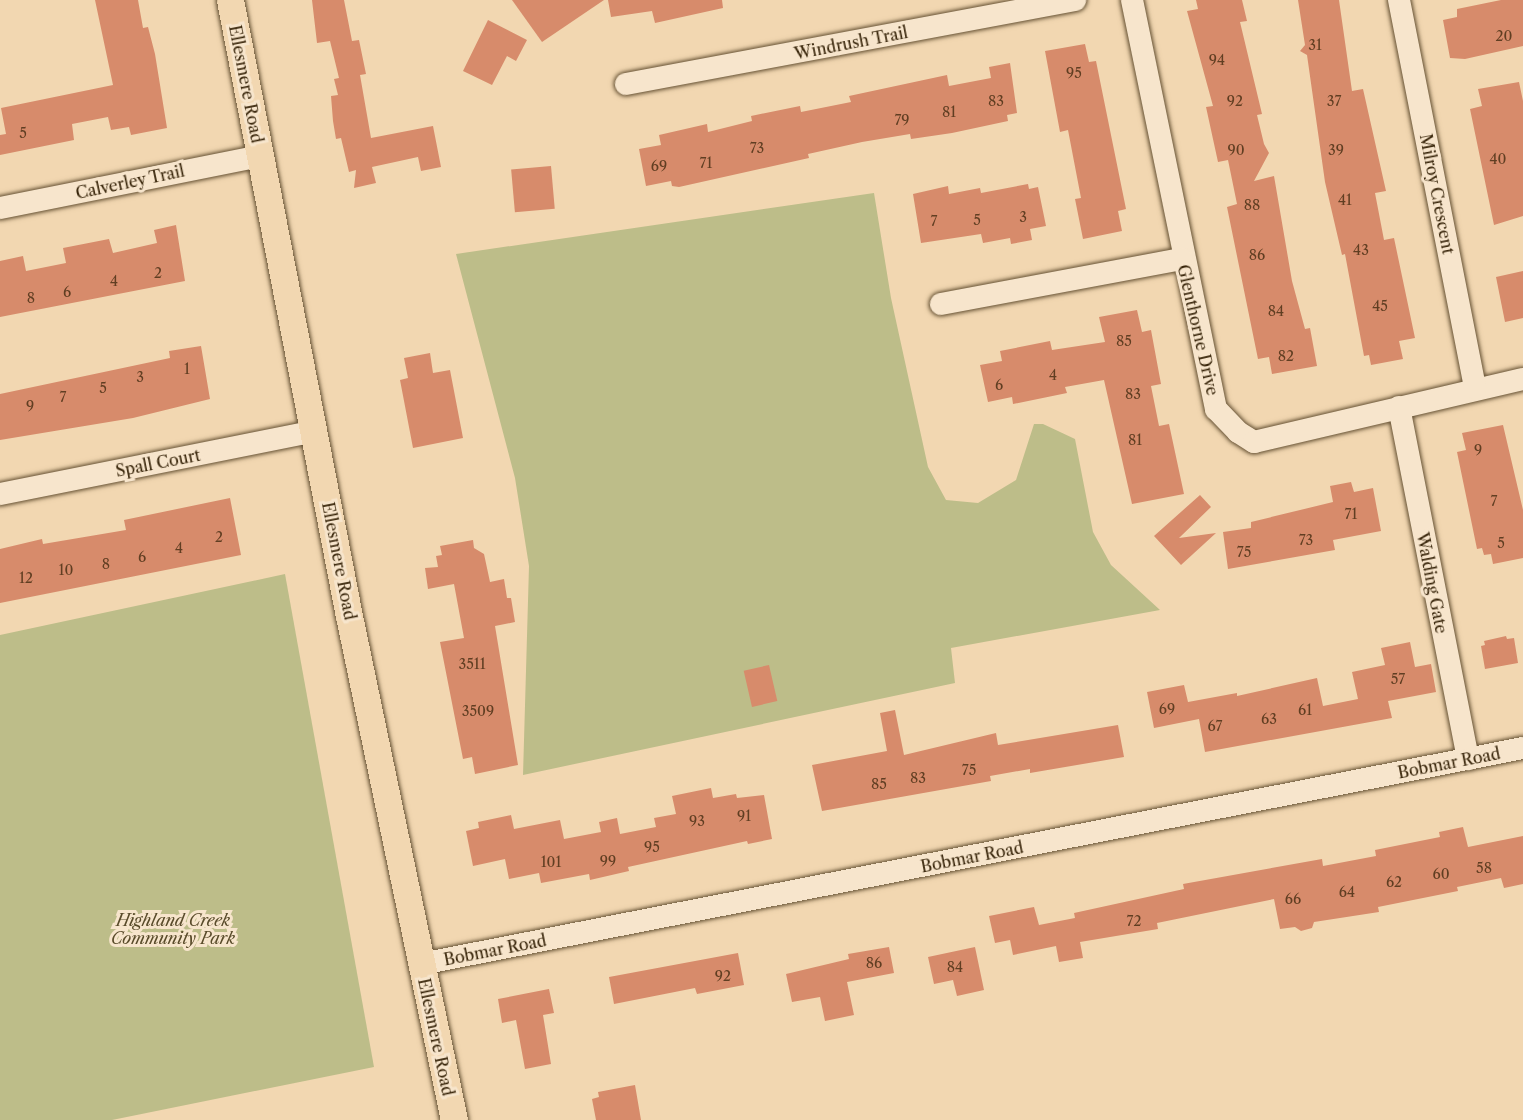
<!DOCTYPE html>
<style>
body{margin:0}
#map{position:relative;width:1523px;height:1120px;overflow:hidden;background:#f2d7b1;font-family:"Libre Caslon Text",serif}
div>[style]{position:absolute}
[style*='--x']{left:calc(var(--x)*1px);top:calc(var(--y)*1px);width:calc(var(--w)*1px);rotate:calc(var(--a)*1deg)}
.green>*{inset:0;background:#bdbd89}
.building>*{inset:0;background:#d78b6b;transform-origin:0 0}
.roads{filter:drop-shadow(0 0 2px #665234) drop-shadow(0 0 2px #665234)}
.minor>*{height:22px;margin:-11px;padding:0 11px;transform-origin:11px;border-radius:11px;background:#f7e5cc}
.major>*{height:27px;margin:-13.5px;padding:0 13.5px;transform-origin:13.5px;border-radius:13.5px;background:#f2d7b1}
span{translate:-50% -50%;white-space:nowrap;text-align:center;line-height:1.15;-webkit-text-stroke:6px #f7e5cc;paint-order:stroke}
.number-label{font-size:14px;color:#603e22}
.number-label span{-webkit-text-stroke-width:0}
.street-label{font-size:16px;color:#38250a}
.park-label{font-size:16px;color:#594b2a;font-style:italic}
</style>
<div id="map">
<div class="green">
<i style="clip-path:polygon(874px 193px,891px 298px,928px 467px,946px 500px,978px 503px,1016px 480px,1034px 424px,1043px 424px,1075px 439px,1093px 532px,1111px 565px,1160px 610px,951px 648px,955px 683px,523px 775px,529px 566px,515px 478px,456px 254px)"></i>
<i style="clip-path:polygon(285px 574px,374px 1067px,112px 1120px,0 1120px,0 635px)"></i>
</div>
<div class="building">
<i style="clip-path:polygon(95px 0,138px 0,143px 28px,148px 27px,155px 54px,167px 128px,131px 135px,129px 127px,111px 130px,108px 117px,72px 124px,74px 140px,0 155px,0 135px,6px 134px,1px 108px,113px 85px)"></i>
<i style="clip-path:polygon(312px 0,344px 0,352px 41px,359px 40px,366px 74px,360px 75px,371px 138px,433px 126px,441px 167px,421px 171px,418px 157px,372px 167px,376px 183px,354px 188px,356px 170px,349px 172px,341px 138px,336px 139px,333px 121px,331px 96px,338px 95px,334px 79px,339px 78px,330px 41px,317px 43px)"></i>
<i style="clip-path:polygon(512px 0,604px 0,542px 42px)"></i>
<i style="clip-path:polygon(608px 0,722px 0,723px 8px,655px 23px,652px 11px,611px 17px)"></i>
<i style="clip-path:polygon(1196px 0,1242px 0,1247px 21px,1240px 22px,1262px 114px,1257px 115px,1264px 144px,1269px 153px,1254px 181px,1274px 176px,1292px 281px,1305px 329px,1310px 328px,1317px 366px,1272px 374px,1269px 357px,1258px 359px,1227px 207px,1237px 204px,1228px 160px,1218px 162px,1206px 107px,1213px 106px,1187px 11px,1198px 9px)"></i>
<i style="clip-path:polygon(1298px 0,1339px 0,1352px 91px,1363px 89px,1386px 191px,1375px 193px,1384px 240px,1394px 238px,1415px 338px,1399px 341px,1403px 359px,1371px 365px,1369px 355px,1364px 356px,1345px 254px,1342px 255px,1325px 182px,1307px 55px,1300px 51px,1305px 45px)"></i>
<i style="clip-path:polygon(1501px 0,1523px 0,1523px 46px,1465px 59px,1450px 58px,1443px 20px,1457px 17px,1457px 9px)"></i>
<i style="clip-path:polygon(488px 20px,527px 40px,516px 61px,507px 56px,492px 85px,463px 71px)"></i>
<i style="clip-path:polygon(1085px 44px,1089px 62px,1096px 61px,1126px 209px,1118px 211px,1122px 231px,1083px 239px,1075px 199px,1081px 198px,1068px 130px,1060px 132px,1045px 51px)"></i>
<i style="clip-path:polygon(1010px 63px,1017px 113px,1007px 115px,1008px 121px,952px 133px,911px 139px,910px 134px,862px 142px,808px 154px,809px 158px,679px 187px,672px 186px,671px 181px,646px 186px,639px 149px,661px 145px,659px 135px,707px 124px,708px 132px,752px 121px,751px 116px,800px 106px,801px 112px,851px 102px,849px 96px,947px 75px,949px 86px,991px 78px,989px 67px)"></i>
<i style="clip-path:polygon(1519px 82px,1523px 101px,1523px 216px,1494px 225px,1470px 109px,1482px 106px,1478px 89px)"></i>
<i style="left:551px;top:166px;width:43px;height:40px;rotate:85deg"></i>
<i style="clip-path:polygon(1028px 184px,1029px 189px,1038px 187px,1046px 226px,1030px 229px,1032px 240px,1011px 244px,1010px 238px,983px 243px,981px 234px,921px 243px,913px 194px,948px 186px,949px 194px,980px 188px,981px 193px)"></i>
<i style="clip-path:polygon(176px 225px,185px 281px,0 317px,0 261px,23px 256px,26px 271px,66px 263px,63px 248px,109px 239px,113px 253px,157px 243px,154px 230px)"></i>
<i style="clip-path:polygon(1523px 271px,1523px 318px,1505px 322px,1496px 277px)"></i>
<i style="clip-path:polygon(1137px 310px,1142px 332px,1151px 330px,1161px 384px,1151px 386px,1159px 426px,1169px 424px,1184px 494px,1132px 504px,1104px 380px,1065px 387px,1067px 393px,1013px 404px,1012px 397px,988px 402px,980px 365px,1002px 361px,1000px 351px,1050px 341px,1052px 350px,1105px 342px,1099px 317px)"></i>
<i style="clip-path:polygon(201px 346px,210px 399px,133px 418px,0 440px,0 394px,170px 358px,169px 351px)"></i>
<i style="clip-path:polygon(430px 353px,433px 373px,450px 370px,463px 438px,413px 448px,400px 380px,408px 378px,404px 358px)"></i>
<i style="clip-path:polygon(1503px 425px,1523px 510px,1523px 558px,1493px 564px,1491px 554px,1484px 555px,1482px 548px,1477px 549px,1457px 452px,1466px 450px,1462px 433px)"></i>
<i style="clip-path:polygon(1351px 482px,1354px 492px,1373px 488px,1381px 531px,1333px 540px,1335px 550px,1228px 569px,1223px 532px,1251px 528px,1251px 522px,1333px 502px,1330px 486px)"></i>
<i style="clip-path:polygon(1200px 495px,1211px 507px,1179px 538px,1216px 533px,1181px 565px,1154px 536px)"></i>
<i style="clip-path:polygon(230px 498px,241px 555px,0 603px,0 549px,42px 539px,43px 544px,126px 530px,124px 520px)"></i>
<i style="clip-path:polygon(473px 540px,474px 548px,484px 554px,490px 582px,504px 579px,507px 598px,511px 598px,515px 622px,495px 626px,518px 765px,475px 774px,472px 757px,463px 759px,440px 642px,464px 638px,454px 584px,428px 589px,425px 568px,438px 567px,436px 556px,442px 555px,440px 546px)"></i>
<i style="clip-path:polygon(1506px 636px,1507px 639px,1514px 638px,1518px 663px,1485px 669px,1481px 646px,1485px 645px,1484px 641px)"></i>
<i style="clip-path:polygon(1410px 642px,1415px 667px,1431px 664px,1436px 692px,1388px 701px,1392px 718px,1205px 752px,1199px 719px,1154px 728px,1147px 692px,1184px 685px,1188px 702px,1237px 693px,1237px 696px,1317px 678px,1323px 706px,1358px 699px,1352px 672px,1385px 665px,1381px 648px)"></i>
<i style="left:769px;top:665px;width:37px;height:26px;rotate:77deg"></i>
<i style="clip-path:polygon(895px 710px,904px 755px,996px 733px,998px 745px,1118px 725px,1124px 757px,1030px 773px,1030px 769px,990px 776px,991px 781px,822px 811px,812px 765px,887px 751px,880px 713px)"></i>
<i style="clip-path:polygon(711px 788px,713px 798px,736px 794px,737px 798px,764px 795px,772px 839px,748px 844px,747px 841px,628px 867px,629px 871px,590px 880px,589px 874px,541px 883px,539px 873px,509px 879px,505px 859px,473px 866px,466px 831px,479px 828px,478px 822px,511px 815px,514px 829px,560px 820px,564px 839px,601px 832px,599px 822px,617px 818px,620px 834px,656px 827px,654px 818px,676px 814px,672px 796px)"></i>
<i style="clip-path:polygon(1463px 827px,1468px 847px,1523px 836px,1523px 884px,1504px 888px,1501px 878px,1457px 887px,1458px 891px,1378px 907px,1379px 912px,1314px 922px,1312px 928px,1301px 931px,1295px 927px,1280px 929px,1274px 899px,1157px 923px,1158px 929px,1080px 942px,1083px 958px,1059px 962px,1056px 946px,1013px 955px,1010px 940px,995px 943px,989px 916px,1034px 907px,1039px 925px,1075px 918px,1074px 913px,1184px 889px,1183px 884px,1322px 859px,1323px 866px,1376px 856px,1375px 850px,1440px 837px,1439px 832px)"></i>
<i style="clip-path:polygon(889px 947px,894px 973px,847px 982px,854px 1015px,825px 1021px,820px 997px,792px 1002px,786px 974px,849px 959px,848px 954px)"></i>
<i style="clip-path:polygon(975px 947px,984px 990px,957px 996px,953px 980px,934px 984px,928px 957px)"></i>
<i style="clip-path:polygon(738px 953px,744px 985px,697px 994px,695px 988px,614px 1004px,609px 977px)"></i>
<i style="clip-path:polygon(549px 989px,554px 1013px,543px 1015px,551px 1064px,525px 1069px,516px 1020px,502px 1023px,498px 999px)"></i>
<i style="clip-path:polygon(635px 1085px,641px 1120px,596px 1120px,592px 1099px,599px 1097px,598px 1092px)"></i>
</div>
<div class="roads">
<div class="minor">
<i style="--x:1132;--y:0;--w:418;--a:78.4"></i>
<i style="--x:1216;--y:409;--w:32;--a:46"></i>
<i style="--x:1238;--y:432;--w:19;--a:32"></i>
<i style="--x:1254;--y:442;--w:276;--a:-13.2"></i>
<i style="--x:1399;--y:0;--w:395;--a:78.9"></i>
<i style="--x:626;--y:84;--w:457;--a:-10.6"></i>
<i style="--x:0;--y:208;--w:266;--a:-11.3"></i>
<i style="--x:941;--y:304;--w:245;--a:-10.6"></i>
<i style="--x:1399;--y:407;--w:359;--a:78.9"></i>
<i style="--x:0;--y:494;--w:321;--a:-11.3"></i>
<i style="--x:421;--y:964;--w:1123;--a:-11.09"></i>
</div>
<div class="major">
<i style="--x:230;--y:0;--w:627;--a:79.07"></i>
<i style="--x:349;--y:616;--w:515;--a:78.23"></i>
</div>
</div>
<div class="number-label">
<span style="left:1504px;top:36px">20</span>
<span style="left:1315px;top:45px">31</span>
<span style="left:1217px;top:60px">94</span>
<span style="left:1074px;top:73px">95</span>
<span style="left:996px;top:101px">83</span>
<span style="left:1235px;top:101px">92</span>
<span style="left:1334px;top:101px">37</span>
<span style="left:949px;top:112px">81</span>
<span style="left:902px;top:120px">79</span>
<span style="left:23px;top:133px">5</span>
<span style="left:757px;top:148px">73</span>
<span style="left:1236px;top:150px">90</span>
<span style="left:1336px;top:150px">39</span>
<span style="left:1498px;top:159px">40</span>
<span style="left:706px;top:163px">71</span>
<span style="left:659px;top:166px">69</span>
<span style="left:1345px;top:200px">41</span>
<span style="left:1252px;top:205px">88</span>
<span style="left:1023px;top:217px">3</span>
<span style="left:977px;top:220px">5</span>
<span style="left:934px;top:221px">7</span>
<span style="left:1361px;top:250px">43</span>
<span style="left:1257px;top:255px">86</span>
<span style="left:158px;top:273px">2</span>
<span style="left:114px;top:281px">4</span>
<span style="left:67px;top:292px">6</span>
<span style="left:31px;top:298px">8</span>
<span style="left:1380px;top:306px">45</span>
<span style="left:1276px;top:311px">84</span>
<span style="left:1124px;top:341px">85</span>
<span style="left:1286px;top:356px">82</span>
<span style="left:187px;top:369px">1</span>
<span style="left:1053px;top:375px">4</span>
<span style="left:140px;top:377px">3</span>
<span style="left:999px;top:385px">6</span>
<span style="left:103px;top:388px">5</span>
<span style="left:1133px;top:394px">83</span>
<span style="left:63px;top:397px">7</span>
<span style="left:30px;top:406px">9</span>
<span style="left:1135px;top:440px">81</span>
<span style="left:1478px;top:450px">9</span>
<span style="left:1494px;top:501px">7</span>
<span style="left:1351px;top:514px">71</span>
<span style="left:219px;top:537px">2</span>
<span style="left:1306px;top:540px">73</span>
<span style="left:1501px;top:543px">5</span>
<span style="left:179px;top:548px">4</span>
<span style="left:1244px;top:552px">75</span>
<span style="left:142px;top:557px">6</span>
<span style="left:106px;top:564px">8</span>
<span style="left:66px;top:570px">10</span>
<span style="left:26px;top:578px">12</span>
<span style="left:472px;top:664px">3511</span>
<span style="left:1398px;top:679px">57</span>
<span style="left:1167px;top:709px">69</span>
<span style="left:1305px;top:710px">61</span>
<span style="left:478px;top:711px">3509</span>
<span style="left:1269px;top:719px">63</span>
<span style="left:1215px;top:726px">67</span>
<span style="left:969px;top:770px">75</span>
<span style="left:918px;top:778px">83</span>
<span style="left:879px;top:784px">85</span>
<span style="left:744px;top:816px">91</span>
<span style="left:697px;top:821px">93</span>
<span style="left:652px;top:847px">95</span>
<span style="left:608px;top:861px">99</span>
<span style="left:551px;top:862px">101</span>
<span style="left:1484px;top:868px">58</span>
<span style="left:1441px;top:874px">60</span>
<span style="left:1394px;top:882px">62</span>
<span style="left:1347px;top:892px">64</span>
<span style="left:1293px;top:899px">66</span>
<span style="left:1134px;top:921px">72</span>
<span style="left:874px;top:963px">86</span>
<span style="left:955px;top:967px">84</span>
<span style="left:723px;top:976px">92</span>
</div>
<div class="street-label">
<span style="left:851px;top:43px;rotate:-11deg">Windrush Trail</span>
<span style="left:246px;top:84px;rotate:79deg">Ellesmere Road</span>
<span style="left:130px;top:182px;rotate:-12deg">Calverley Trail</span>
<span style="left:1437px;top:194px;rotate:79deg">Milroy Crescent</span>
<span style="left:1198px;top:330px;rotate:77deg">Glenthorne Drive</span>
<span style="left:158px;top:463px;rotate:-11deg">Spall Court</span>
<span style="left:339px;top:561px;rotate:79deg">Ellesmere Road</span>
<span style="left:1432px;top:583px;rotate:79deg">Walding Gate</span>
<span style="left:1449px;top:763px;rotate:-11deg">Bobmar Road</span>
<span style="left:972px;top:857px;rotate:-11deg">Bobmar Road</span>
<span style="left:495px;top:950px;rotate:-11deg">Bobmar Road</span>
<span style="left:436px;top:1037px;rotate:78deg">Ellesmere Road</span>
</div>
<div class="park-label">
<span style="left:173px;top:929px">Highland Creek<br>Community Park</span>
</div>
</div>
